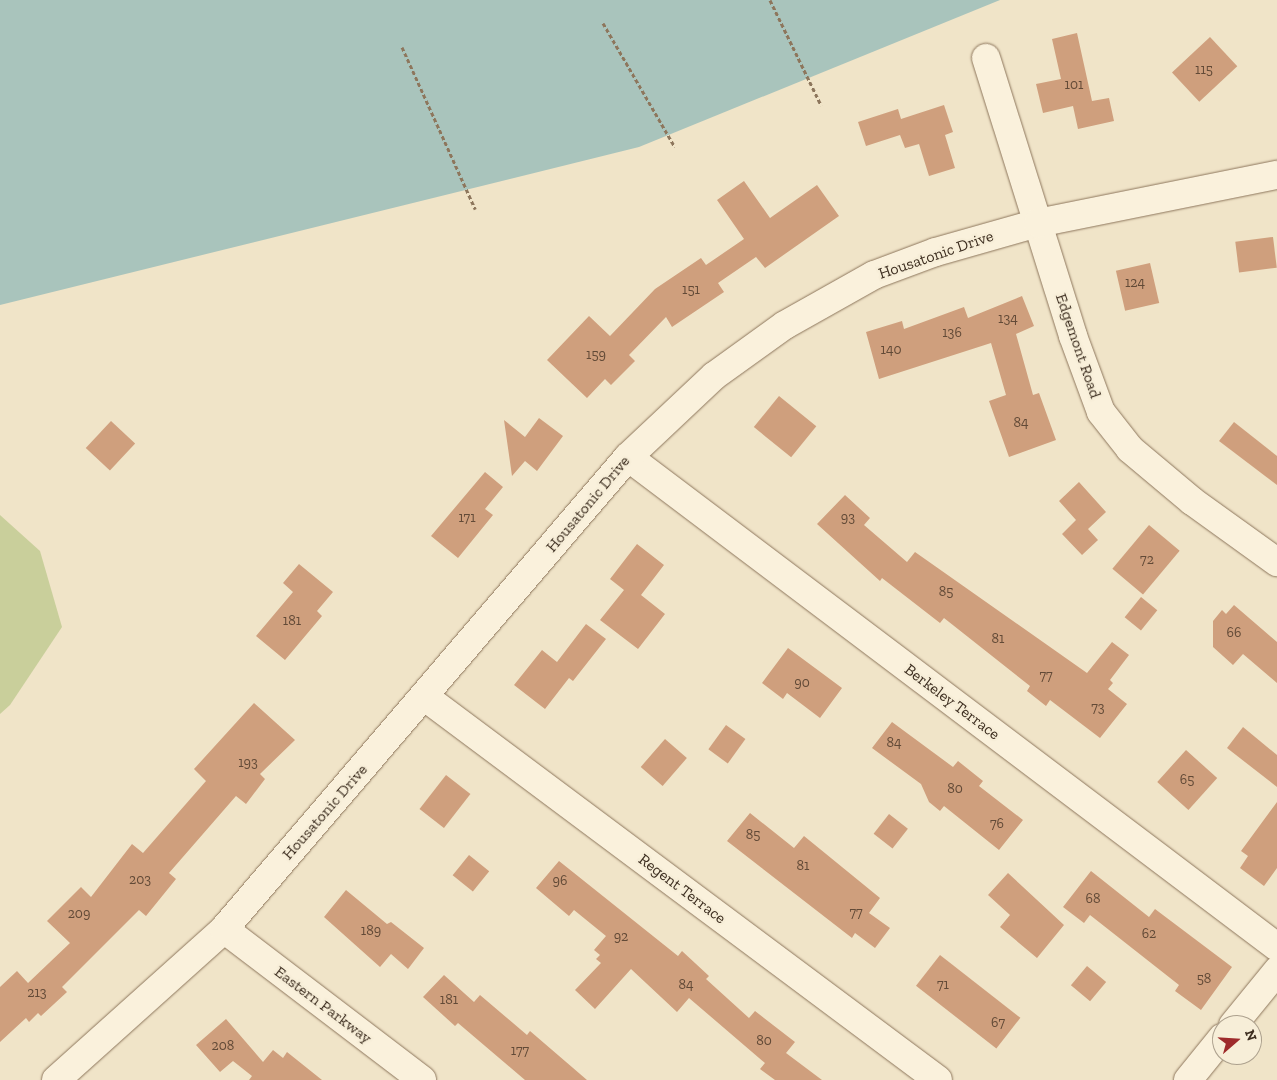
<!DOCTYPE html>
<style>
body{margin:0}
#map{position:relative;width:1277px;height:1080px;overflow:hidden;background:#f0e4c8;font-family:"Zilla Slab",serif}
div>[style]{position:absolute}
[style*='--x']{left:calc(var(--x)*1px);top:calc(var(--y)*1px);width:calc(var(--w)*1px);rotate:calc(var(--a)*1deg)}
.green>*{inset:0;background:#c9cf9b}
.water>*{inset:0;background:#a9c4bc}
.building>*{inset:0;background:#cf9f7d;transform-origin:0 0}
.path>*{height:3px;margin-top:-1.5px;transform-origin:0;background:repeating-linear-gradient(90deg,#8d765c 0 4px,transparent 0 6.5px)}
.roads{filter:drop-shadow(0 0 1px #8d765c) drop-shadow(0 0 1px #8d765c)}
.minor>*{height:28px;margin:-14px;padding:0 14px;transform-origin:14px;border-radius:14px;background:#faf1dc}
span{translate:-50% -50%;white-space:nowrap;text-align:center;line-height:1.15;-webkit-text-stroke:4.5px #f7eed8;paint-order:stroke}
.number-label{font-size:14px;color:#624a37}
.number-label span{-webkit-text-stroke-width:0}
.street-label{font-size:16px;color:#3d2e20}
.north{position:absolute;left:1212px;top:1015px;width:50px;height:50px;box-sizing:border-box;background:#f7eed8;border:1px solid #ada18e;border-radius:50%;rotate:71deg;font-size:14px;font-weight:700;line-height:20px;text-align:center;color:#3d2e20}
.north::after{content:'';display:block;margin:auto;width:18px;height:22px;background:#9e2a2b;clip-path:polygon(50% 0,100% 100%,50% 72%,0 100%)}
</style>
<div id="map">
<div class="green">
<i style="clip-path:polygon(0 515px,40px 551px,62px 627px,10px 705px,0 714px)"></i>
</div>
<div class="water">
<i style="clip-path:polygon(0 0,1000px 0,639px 147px,0 305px)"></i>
</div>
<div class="building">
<i style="clip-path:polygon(1077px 33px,1092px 101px,1109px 98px,1114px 121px,1078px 129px,1073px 106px,1043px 113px,1036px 84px,1061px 79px,1052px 39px)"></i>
<i style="left:1210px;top:37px;width:40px;height:52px;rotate:47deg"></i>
<i style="clip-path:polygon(944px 105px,953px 132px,945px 135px,955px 168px,929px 176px,919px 144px,905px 148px,900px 135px,866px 146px,858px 122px,898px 109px,901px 119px)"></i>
<i style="clip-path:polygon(744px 181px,770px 218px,817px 185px,839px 216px,765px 268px,756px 257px,718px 283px,724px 292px,672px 327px,666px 317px,629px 355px,635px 361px,611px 385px,605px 379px,587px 398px,547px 360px,589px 316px,610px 336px,655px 289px,701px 258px,706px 265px,744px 239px,717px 200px)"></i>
<i style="left:1273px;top:237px;width:31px;height:38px;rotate:83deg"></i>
<i style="left:1150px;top:263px;width:41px;height:35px;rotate:77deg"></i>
<i style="clip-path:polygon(1022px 296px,1034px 326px,1016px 334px,1033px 395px,1039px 393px,1056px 440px,1009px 457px,989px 401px,1006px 395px,991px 343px,879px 379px,866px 332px,902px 321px,904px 329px,964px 307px,968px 318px)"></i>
<i style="left:779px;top:396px;width:48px;height:40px;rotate:39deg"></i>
<i style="clip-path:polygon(539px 418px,563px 436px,537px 471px,525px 461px,512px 476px,504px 420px,525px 437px)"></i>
<i style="left:111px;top:421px;width:33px;height:37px;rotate:43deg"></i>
<i style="clip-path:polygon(1234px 422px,1277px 456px,1277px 485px,1219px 441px)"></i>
<i style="clip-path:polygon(485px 472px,503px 487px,485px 509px,493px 515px,458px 558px,431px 536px)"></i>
<i style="clip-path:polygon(1079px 482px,1106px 512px,1088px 529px,1098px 540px,1082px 555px,1062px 534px,1076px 520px,1059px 501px)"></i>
<i style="clip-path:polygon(845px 495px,870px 518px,864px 525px,907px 562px,915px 552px,1087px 673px,1112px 642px,1129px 655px,1110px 680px,1113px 683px,1108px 689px,1127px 704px,1100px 738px,1050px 700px,1046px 706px,1027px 691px,1030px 686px,944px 618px,940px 623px,882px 578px,880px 581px,817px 524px)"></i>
<i style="left:1149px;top:525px;width:40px;height:57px;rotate:40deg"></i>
<i style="clip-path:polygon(637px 544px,664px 565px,641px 595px,665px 614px,638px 649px,600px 620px,624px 590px,610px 579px)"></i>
<i style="clip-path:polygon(299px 564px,333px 592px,317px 611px,322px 616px,285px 660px,256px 636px,293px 592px,283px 583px)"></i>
<i style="left:1141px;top:597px;width:21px;height:26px;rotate:39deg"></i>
<i style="clip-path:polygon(1234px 605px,1277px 642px,1277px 683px,1243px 654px,1233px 665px,1213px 647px,1213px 621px,1222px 610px,1226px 614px)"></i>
<i style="clip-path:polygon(586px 624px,606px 639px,573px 681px,569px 678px,545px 709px,514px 685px,542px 650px,557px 662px)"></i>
<i style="clip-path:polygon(788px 648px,842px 688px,820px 718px,787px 693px,783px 699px,762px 683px)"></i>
<i style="clip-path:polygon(254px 703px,295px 740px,260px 774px,265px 779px,246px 804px,236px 796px,169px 873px,176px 879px,146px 916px,139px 910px,62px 987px,67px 992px,41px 1016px,38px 1013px,29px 1022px,26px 1018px,0 1042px,0 987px,17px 971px,28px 983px,70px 943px,47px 921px,81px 887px,91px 897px,132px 844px,143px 853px,206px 781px,194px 769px)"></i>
<i style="clip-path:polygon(892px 722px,953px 767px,958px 761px,983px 781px,979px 786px,1023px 820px,999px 850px,944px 806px,940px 811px,929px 802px,921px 784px,872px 748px)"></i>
<i style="left:726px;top:725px;width:24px;height:30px;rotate:36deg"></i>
<i style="clip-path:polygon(1243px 727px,1277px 755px,1277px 787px,1227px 748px)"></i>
<i style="left:665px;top:739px;width:29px;height:37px;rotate:41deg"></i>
<i style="left:1186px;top:750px;width:42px;height:43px;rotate:42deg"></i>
<i style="left:446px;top:775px;width:31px;height:43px;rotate:38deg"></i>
<i style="clip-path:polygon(1277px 802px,1277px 868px,1264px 886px,1240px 868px,1248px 856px,1241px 851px)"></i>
<i style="clip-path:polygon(750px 813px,794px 848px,804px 836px,880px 898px,869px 913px,890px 928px,875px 948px,855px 933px,852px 938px,727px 841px)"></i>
<i style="left:889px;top:814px;width:24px;height:25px;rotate:38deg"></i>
<i style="left:469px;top:855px;width:26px;height:26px;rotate:39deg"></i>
<i style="clip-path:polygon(559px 861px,678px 956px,682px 951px,709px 976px,706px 979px,749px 1018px,755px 1011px,795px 1042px,786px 1053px,822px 1080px,775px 1080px,760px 1069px,765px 1063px,689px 998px,677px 1012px,631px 969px,595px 1009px,575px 990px,601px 963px,596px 959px,600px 955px,594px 950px,606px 936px,574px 910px,569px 916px,536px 888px)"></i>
<i style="clip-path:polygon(1091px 871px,1149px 917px,1155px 909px,1232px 967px,1201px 1010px,1175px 991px,1179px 985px,1090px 915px,1084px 923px,1063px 907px)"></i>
<i style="clip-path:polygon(1008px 873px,1064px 925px,1037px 958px,1000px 927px,1010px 915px,988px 895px)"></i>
<i style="clip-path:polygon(346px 890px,387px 924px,391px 922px,424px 948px,408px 969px,391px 954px,380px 967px,324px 917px)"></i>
<i style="left:940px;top:955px;width:102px;height:39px;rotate:38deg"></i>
<i style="left:1087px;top:966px;width:25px;height:25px;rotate:40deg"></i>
<i style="clip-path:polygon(444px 975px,474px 1002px,480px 995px,527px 1035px,530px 1031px,587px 1080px,525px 1080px,458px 1023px,455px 1026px,423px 997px)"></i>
<i style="clip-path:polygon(226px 1019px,263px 1062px,273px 1050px,283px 1058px,287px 1052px,322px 1080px,249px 1080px,252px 1076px,233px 1061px,220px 1072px,196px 1045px)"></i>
</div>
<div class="path">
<i style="--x:770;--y:0;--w:117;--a:64.1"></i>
<i style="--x:603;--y:23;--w:143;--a:59.9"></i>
<i style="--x:402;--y:47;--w:178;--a:65.7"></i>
</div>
<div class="roads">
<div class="minor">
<i style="--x:986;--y:58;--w:291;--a:72.6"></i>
<i style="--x:1073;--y:336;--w:81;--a:69.8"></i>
<i style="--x:1101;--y:412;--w:47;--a:51.9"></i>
<i style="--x:1130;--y:449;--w:81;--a:40"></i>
<i style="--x:1192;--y:501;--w:105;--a:35.7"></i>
<i style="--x:628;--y:457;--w:813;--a:37.05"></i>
<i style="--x:425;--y:697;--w:640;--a:36.74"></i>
<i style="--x:224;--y:929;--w:249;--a:37.3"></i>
<i style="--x:1233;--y:1025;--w:70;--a:-50.8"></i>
<i style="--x:56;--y:1080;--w:226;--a:-41.9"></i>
<i style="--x:224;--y:929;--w:621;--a:-49.44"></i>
<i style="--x:628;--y:457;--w:118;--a:-43.3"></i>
<i style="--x:714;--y:376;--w:87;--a:-35.7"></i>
<i style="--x:785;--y:325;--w:102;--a:-29.3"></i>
<i style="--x:874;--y:275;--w:66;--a:-20.4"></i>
<i style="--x:936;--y:252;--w:106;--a:-15.9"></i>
<i style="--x:1038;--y:223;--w:244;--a:-11.4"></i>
<i style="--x:1188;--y:1080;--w:54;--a:-51"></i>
</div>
</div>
<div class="number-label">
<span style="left:1204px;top:70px">115</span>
<span style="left:1074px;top:85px">101</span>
<span style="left:1135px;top:283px">124</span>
<span style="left:691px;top:290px">151</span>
<span style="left:1008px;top:319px">134</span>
<span style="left:952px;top:333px">136</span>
<span style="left:891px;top:350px">140</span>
<span style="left:596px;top:355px">159</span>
<span style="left:1021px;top:423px">84</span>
<span style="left:467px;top:518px">171</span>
<span style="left:848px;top:518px">93</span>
<span style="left:1147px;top:560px">72</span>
<span style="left:946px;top:592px">85</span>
<span style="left:292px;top:621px">181</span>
<span style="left:1234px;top:633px">66</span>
<span style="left:998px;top:639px">81</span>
<span style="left:1046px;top:676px">77</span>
<span style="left:802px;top:683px">90</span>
<span style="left:1098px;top:708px">73</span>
<span style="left:894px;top:743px">84</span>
<span style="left:248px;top:763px">193</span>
<span style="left:1187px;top:780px">65</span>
<span style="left:955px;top:789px">80</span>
<span style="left:997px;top:824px">76</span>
<span style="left:753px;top:835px">85</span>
<span style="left:803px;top:866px">81</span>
<span style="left:140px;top:880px">203</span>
<span style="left:560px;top:881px">96</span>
<span style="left:1093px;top:899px">68</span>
<span style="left:856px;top:913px">77</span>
<span style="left:79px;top:914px">209</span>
<span style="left:371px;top:931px">189</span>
<span style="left:1149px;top:934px">62</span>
<span style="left:621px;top:937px">92</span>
<span style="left:1204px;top:979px">58</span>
<span style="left:686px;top:985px">84</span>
<span style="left:943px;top:985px">71</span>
<span style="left:37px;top:993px">213</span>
<span style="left:449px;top:1000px">181</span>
<span style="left:998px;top:1023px">67</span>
<span style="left:764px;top:1041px">80</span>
<span style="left:223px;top:1046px">208</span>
<span style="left:520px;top:1051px">177</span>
</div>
<div class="street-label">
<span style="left:936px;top:255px;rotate:-19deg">Housatonic Drive</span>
<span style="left:1078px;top:346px;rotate:71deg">Edgemont Road</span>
<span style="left:588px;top:504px;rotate:-50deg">Housatonic Drive</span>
<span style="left:952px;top:702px;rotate:37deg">Berkeley Terrace</span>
<span style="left:325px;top:812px;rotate:-49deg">Housatonic Drive</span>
<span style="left:682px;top:889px;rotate:37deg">Regent Terrace</span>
<span style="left:323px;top:1005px;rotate:37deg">Eastern Parkway</span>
</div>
<div class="north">N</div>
</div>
